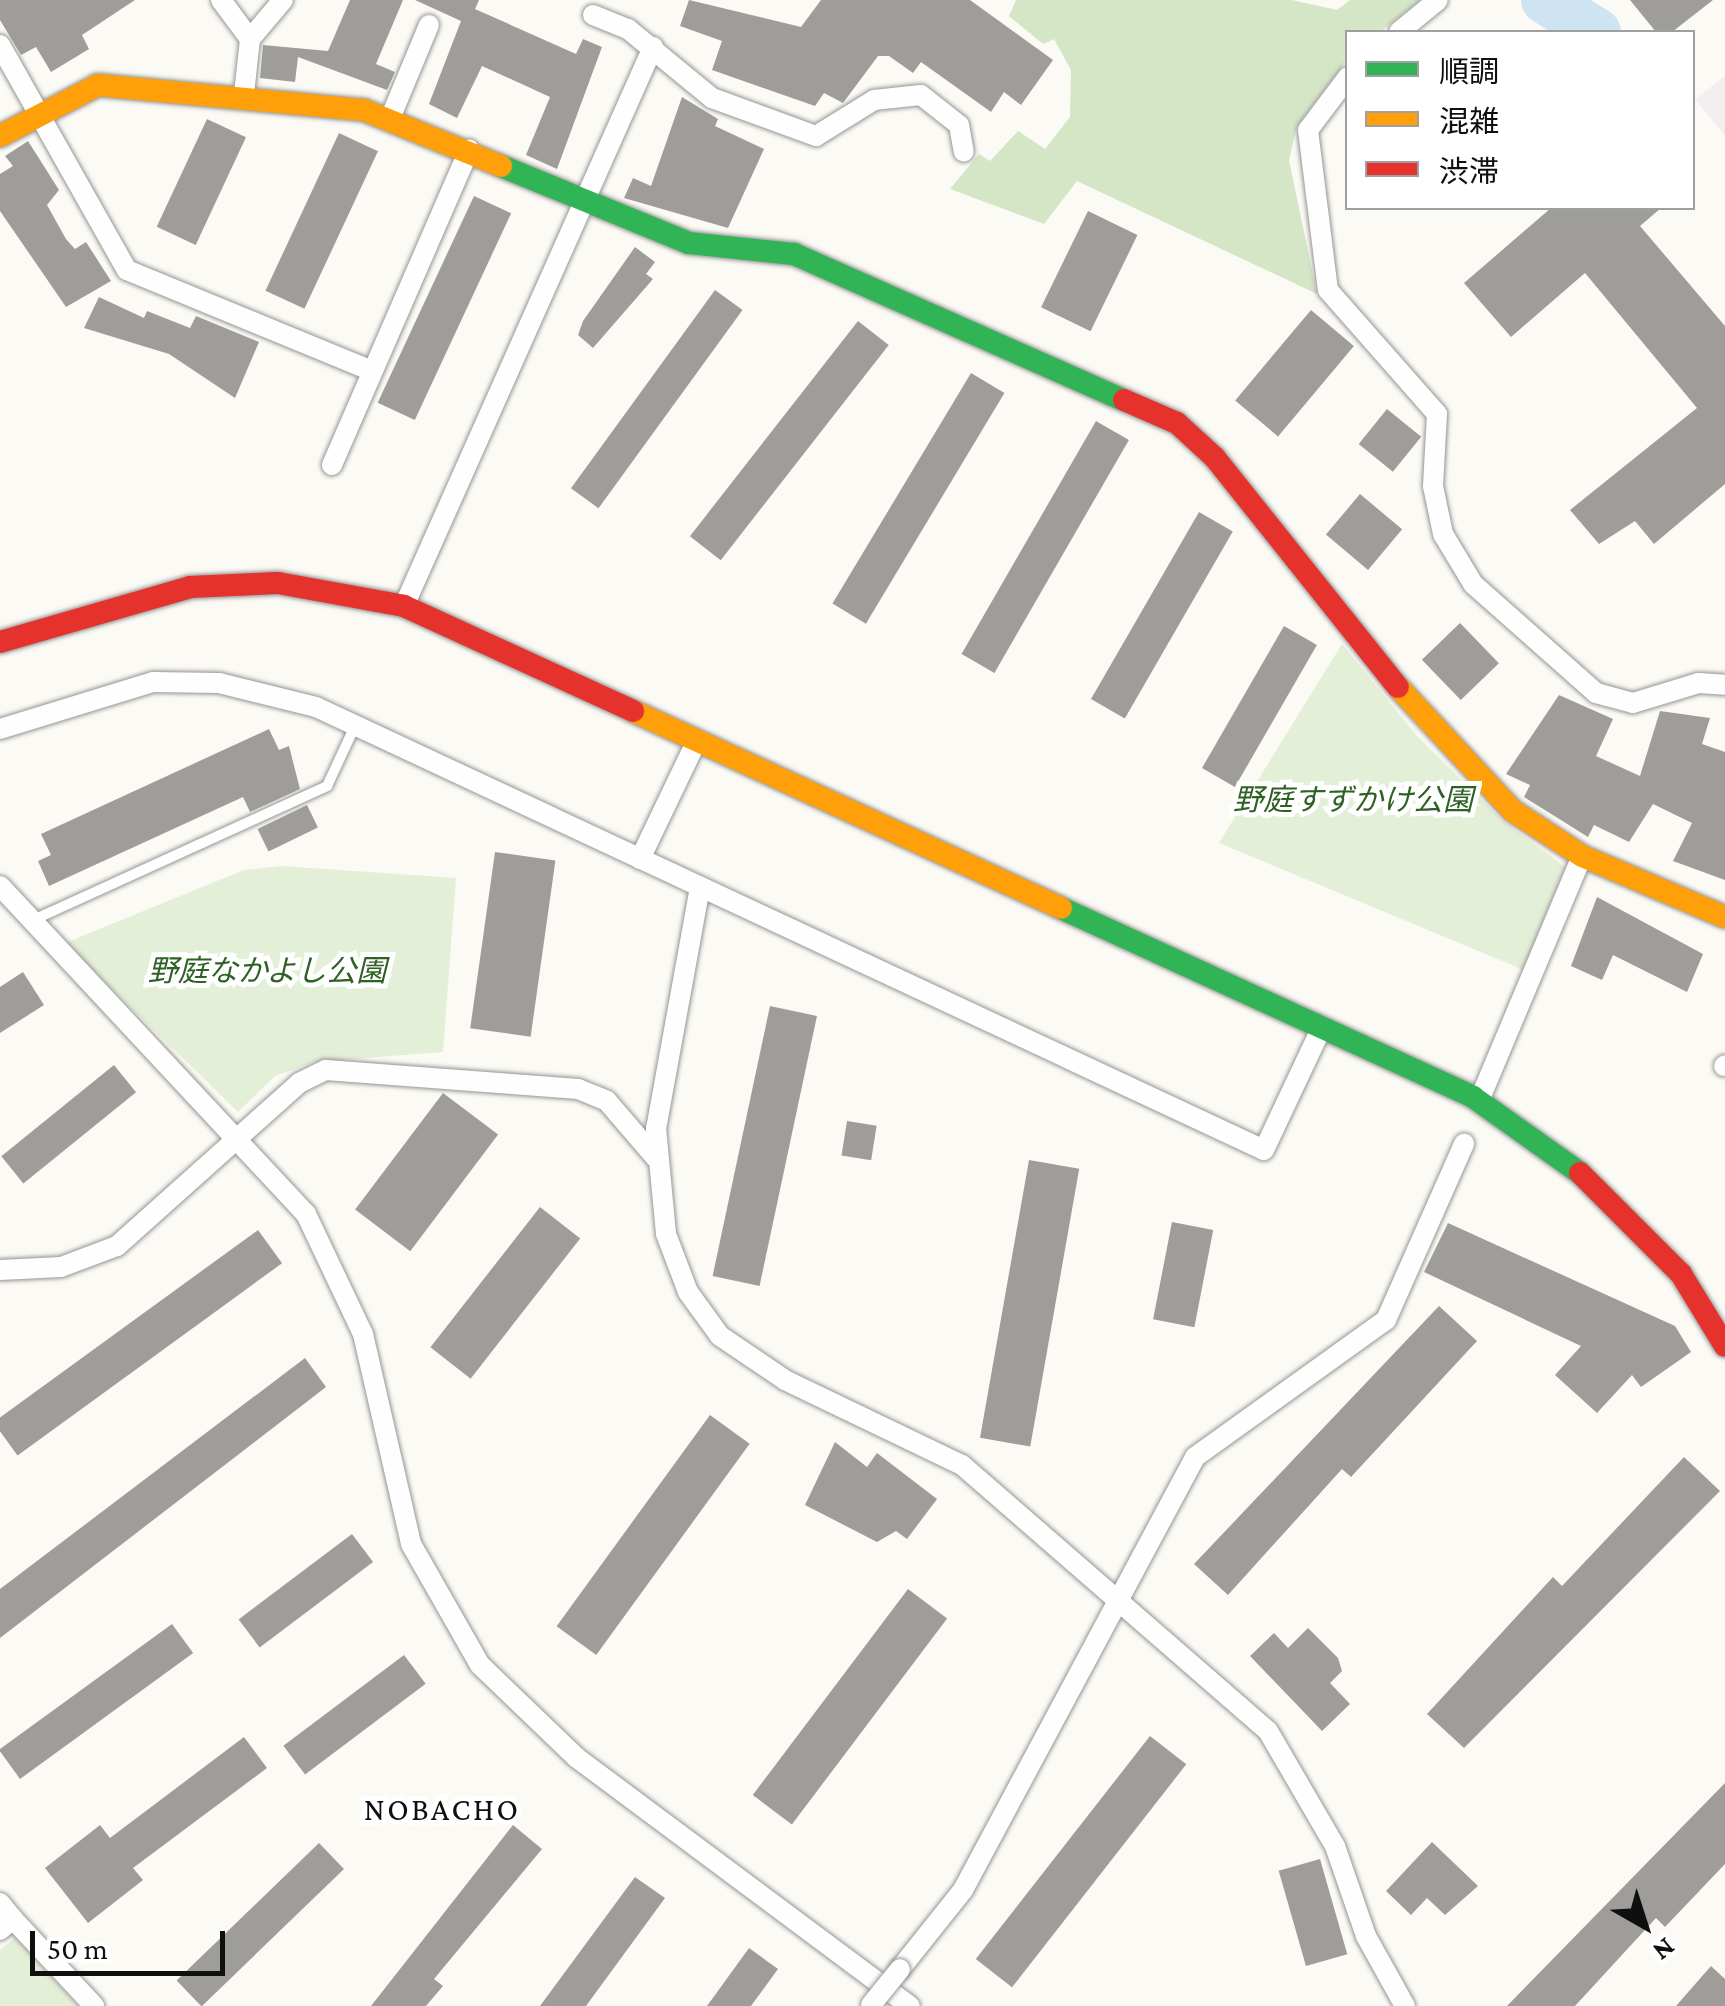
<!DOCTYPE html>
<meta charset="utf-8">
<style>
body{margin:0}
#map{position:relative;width:1725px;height:2006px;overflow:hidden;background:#fbfaf5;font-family:"Crimson Pro","Noto Sans JP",serif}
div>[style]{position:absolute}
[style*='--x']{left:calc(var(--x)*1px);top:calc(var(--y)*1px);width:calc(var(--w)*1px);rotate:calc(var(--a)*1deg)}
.industrial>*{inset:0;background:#f3eef0}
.green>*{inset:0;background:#e4efd7}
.forest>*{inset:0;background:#d4e6c6}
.river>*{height:48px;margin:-24px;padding:0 24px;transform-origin:24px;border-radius:24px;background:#cee4f2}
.building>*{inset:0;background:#9f9d9a;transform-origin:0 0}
.roads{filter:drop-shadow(0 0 2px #959593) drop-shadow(0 0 2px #959593)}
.lane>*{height:10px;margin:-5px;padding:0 5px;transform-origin:5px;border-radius:5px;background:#fefefe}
.street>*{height:20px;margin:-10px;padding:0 10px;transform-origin:10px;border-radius:10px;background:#fefefe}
.fast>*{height:22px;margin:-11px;padding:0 11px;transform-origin:11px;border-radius:11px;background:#30b455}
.slow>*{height:22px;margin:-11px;padding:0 11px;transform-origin:11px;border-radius:11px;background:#ff9f0a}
.jam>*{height:22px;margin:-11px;padding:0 11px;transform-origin:11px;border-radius:11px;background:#e5322d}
.bridges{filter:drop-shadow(0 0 2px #959593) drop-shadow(0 0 2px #959593)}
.street-bridge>*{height:20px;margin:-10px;padding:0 10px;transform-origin:10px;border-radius:10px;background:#fefefe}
span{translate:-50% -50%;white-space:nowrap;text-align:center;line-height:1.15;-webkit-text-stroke:10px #fff;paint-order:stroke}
.park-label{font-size:30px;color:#2f6125;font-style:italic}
.neighbourhood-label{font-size:32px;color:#0f0f0f;letter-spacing:2.5px}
.legend{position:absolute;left:1345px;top:30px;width:350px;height:180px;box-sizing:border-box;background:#fff;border:2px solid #9f9f9f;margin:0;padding:12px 18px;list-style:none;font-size:30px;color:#0f0f0f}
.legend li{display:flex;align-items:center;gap:20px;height:50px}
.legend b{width:50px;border:2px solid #9f9f9f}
.north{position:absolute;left:1595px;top:1876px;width:100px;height:100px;-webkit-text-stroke:8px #fff;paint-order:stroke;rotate:141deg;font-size:28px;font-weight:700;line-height:40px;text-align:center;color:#0f0f0f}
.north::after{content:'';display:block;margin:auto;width:35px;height:45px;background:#0f0f0f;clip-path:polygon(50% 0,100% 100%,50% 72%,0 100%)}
.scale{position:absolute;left:30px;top:1931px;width:195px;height:45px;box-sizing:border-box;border:5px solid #0f0f0f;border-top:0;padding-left:12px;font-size:30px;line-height:35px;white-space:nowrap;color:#0f0f0f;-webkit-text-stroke:8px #fff;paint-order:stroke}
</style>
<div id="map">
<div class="industrial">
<i style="clip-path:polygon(1725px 76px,1725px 136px,1695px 99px)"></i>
</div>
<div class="green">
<i style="clip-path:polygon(1342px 644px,1417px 736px,1503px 821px,1565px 867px,1524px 970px,1219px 843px)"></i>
<i style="clip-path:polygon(281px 866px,456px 878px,443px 1052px,314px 1062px,275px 1076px,238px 1112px,65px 943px,244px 870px)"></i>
<i style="clip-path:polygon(15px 1938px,78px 2006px,0 2006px,0 1950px)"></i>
</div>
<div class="forest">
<i style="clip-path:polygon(1016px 0,1292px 0,1337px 10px,1350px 0,1420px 0,1380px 32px,1348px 32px,1347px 60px,1297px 126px,1289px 160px,1317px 294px,1077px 181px,1044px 224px,950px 189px,979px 154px,990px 161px,1018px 131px,1045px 149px,1070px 117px,1071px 70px,1054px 39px,1043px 44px,1009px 16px)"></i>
</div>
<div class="river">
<i style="--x:1545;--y:0;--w:61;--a:31.6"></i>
</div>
<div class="building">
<i style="clip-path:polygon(0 0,135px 0,82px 35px,89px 49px,51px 72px,36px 47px,21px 55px,0 20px)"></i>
<i style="clip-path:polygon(350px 0,403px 0,376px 64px,395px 72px,387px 90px,298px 57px,295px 82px,260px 78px,263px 45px,328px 51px)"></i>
<i style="clip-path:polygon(415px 0,479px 0,475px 9px,576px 54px,583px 39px,602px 47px,557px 169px,526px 155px,550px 97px,482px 66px,457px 118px,429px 104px,461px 21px)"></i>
<i style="clip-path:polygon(689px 0,801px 27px,821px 0,970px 0,1053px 60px,1021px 105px,1004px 92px,991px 112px,921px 62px,913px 73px,889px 56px,878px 56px,843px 103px,824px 93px,815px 106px,712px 70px,722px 41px,680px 26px)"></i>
<i style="clip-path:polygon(1630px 0,1713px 0,1672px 32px,1656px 32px)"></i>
<i style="clip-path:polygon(682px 97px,718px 119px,715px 126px,764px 149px,728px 228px,624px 198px,633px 178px,651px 186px)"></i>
<i style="left:207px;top:119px;width:43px;height:119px;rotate:25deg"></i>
<i style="left:339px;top:133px;width:43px;height:174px;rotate:25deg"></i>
<i style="clip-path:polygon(28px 141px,59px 190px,47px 205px,66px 239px,75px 249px,86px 242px,111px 281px,66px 307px,0 211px,0 174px,13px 166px,5px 156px)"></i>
<i style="left:474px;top:196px;width:41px;height:228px;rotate:25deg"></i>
<i style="clip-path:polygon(1551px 208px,1661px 208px,1640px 226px,1725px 326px,1725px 484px,1654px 544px,1635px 521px,1599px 544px,1570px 510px,1697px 408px,1585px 273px,1511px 337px,1464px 283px)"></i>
<i style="left:1088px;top:211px;width:55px;height:107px;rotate:26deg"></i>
<i style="clip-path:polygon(635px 247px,655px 262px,646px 274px,653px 279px,593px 348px,578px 335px,583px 321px)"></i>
<i style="left:715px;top:290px;width:34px;height:245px;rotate:36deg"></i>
<i style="clip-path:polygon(99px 297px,144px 318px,147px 311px,190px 328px,196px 316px,259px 342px,235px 398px,169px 354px,84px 328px)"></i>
<i style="left:1311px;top:310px;width:56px;height:118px;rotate:40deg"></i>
<i style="left:858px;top:321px;width:39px;height:273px;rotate:38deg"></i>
<i style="left:971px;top:373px;width:39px;height:269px;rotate:31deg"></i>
<i style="left:1387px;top:409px;width:44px;height:45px;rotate:39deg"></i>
<i style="left:1096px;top:421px;width:38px;height:269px;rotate:30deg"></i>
<i style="left:1360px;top:494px;width:55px;height:53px;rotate:40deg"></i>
<i style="left:1199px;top:512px;width:39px;height:216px;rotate:30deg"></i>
<i style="left:1460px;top:623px;width:56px;height:53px;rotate:46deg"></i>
<i style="left:1284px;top:626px;width:38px;height:164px;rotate:30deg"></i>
<i style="clip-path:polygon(1559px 695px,1613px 719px,1596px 756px,1640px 776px,1660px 711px,1710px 718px,1702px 744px,1725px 752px,1725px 880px,1673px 861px,1692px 823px,1653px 804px,1629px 842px,1594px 825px,1588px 837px,1524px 797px,1530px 785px,1506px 774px)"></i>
<i style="clip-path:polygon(269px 729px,279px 750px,289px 746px,300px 789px,250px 812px,243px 797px,49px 886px,38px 861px,51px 855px,41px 834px)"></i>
<i style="left:307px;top:805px;width:25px;height:55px;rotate:64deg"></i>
<i style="left:495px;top:852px;width:61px;height:178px;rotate:8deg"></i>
<i style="clip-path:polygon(1597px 897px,1703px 954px,1687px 992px,1613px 955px,1602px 980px,1571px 966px)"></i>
<i style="clip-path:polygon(23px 972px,44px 1005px,0 1033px,0 987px)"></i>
<i style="left:770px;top:1006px;width:48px;height:276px;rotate:12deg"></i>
<i style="left:114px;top:1065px;width:35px;height:145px;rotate:51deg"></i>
<i style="left:443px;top:1093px;width:69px;height:146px;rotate:37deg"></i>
<i style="left:847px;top:1121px;width:30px;height:35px;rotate:9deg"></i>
<i style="left:1029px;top:1160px;width:51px;height:282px;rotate:10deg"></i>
<i style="left:540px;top:1207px;width:51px;height:178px;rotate:38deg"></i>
<i style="left:1172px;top:1222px;width:42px;height:99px;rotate:11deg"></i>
<i style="clip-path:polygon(1448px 1223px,1675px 1326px,1691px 1352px,1641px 1387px,1632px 1375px,1597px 1413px,1555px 1375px,1581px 1346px,1424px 1272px)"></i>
<i style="left:258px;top:1230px;width:41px;height:327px;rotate:54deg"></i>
<i style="clip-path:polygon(1439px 1306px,1477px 1341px,1351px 1477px,1342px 1469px,1228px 1595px,1194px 1564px)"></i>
<i style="clip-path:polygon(305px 1358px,326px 1387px,0 1638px,0 1589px)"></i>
<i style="left:710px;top:1415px;width:49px;height:261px;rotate:36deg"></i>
<i style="clip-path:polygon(835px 1442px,867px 1467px,877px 1453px,937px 1499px,907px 1539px,896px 1531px,877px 1542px,805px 1505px)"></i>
<i style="clip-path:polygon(1684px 1457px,1720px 1491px,1464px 1748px,1427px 1714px,1553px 1577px,1562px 1586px)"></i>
<i style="left:352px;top:1534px;width:35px;height:142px;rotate:53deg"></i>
<i style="left:908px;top:1589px;width:49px;height:258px;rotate:37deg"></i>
<i style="left:172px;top:1624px;width:36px;height:214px;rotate:54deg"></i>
<i style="clip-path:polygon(1308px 1628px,1338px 1658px,1342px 1671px,1330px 1683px,1350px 1704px,1322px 1731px,1250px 1656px,1274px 1633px,1288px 1648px)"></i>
<i style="left:404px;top:1655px;width:36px;height:151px;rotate:53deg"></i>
<i style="left:1150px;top:1736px;width:46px;height:283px;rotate:38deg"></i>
<i style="clip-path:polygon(244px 1737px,267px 1768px,133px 1868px,143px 1880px,88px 1923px,45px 1868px,100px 1825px,110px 1838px)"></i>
<i style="clip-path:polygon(1725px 1783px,1725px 1864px,1665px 1927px,1656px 1918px,1575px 2006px,1507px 2006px)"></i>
<i style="clip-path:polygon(513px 1825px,542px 1849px,434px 1979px,443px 1986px,426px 2006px,371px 2006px)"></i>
<i style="clip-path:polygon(1432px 1842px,1478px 1886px,1445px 1915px,1427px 1898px,1411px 1915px,1386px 1891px)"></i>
<i style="left:319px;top:1843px;width:36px;height:198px;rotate:46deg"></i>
<i style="left:1320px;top:1859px;width:99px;height:43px;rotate:74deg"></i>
<i style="clip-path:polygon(635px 1877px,665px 1898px,586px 2006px,540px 2006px)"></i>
<i style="clip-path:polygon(749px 1948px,778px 1969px,751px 2006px,707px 2006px)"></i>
<i style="clip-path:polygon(1711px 1966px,1725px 1979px,1725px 2006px,1676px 2006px)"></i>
</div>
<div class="roads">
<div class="lane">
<i style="--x:29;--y:922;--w:328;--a:-24.5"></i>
<i style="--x:327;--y:786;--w:66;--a:-65"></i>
</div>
<div class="street">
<i style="--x:221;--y:0;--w:49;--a:53.4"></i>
<i style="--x:250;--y:39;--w:55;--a:96.2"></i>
<i style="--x:593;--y:15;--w:38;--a:22"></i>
<i style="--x:628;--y:29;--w:109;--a:39.4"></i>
<i style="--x:712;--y:98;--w:111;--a:20.1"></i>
<i style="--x:816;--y:136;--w:68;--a:-31.8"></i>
<i style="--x:874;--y:100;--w:47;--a:-6.1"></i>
<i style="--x:921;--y:95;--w:48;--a:38.3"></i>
<i style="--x:959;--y:125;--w:27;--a:80"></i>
<i style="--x:1399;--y:32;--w:50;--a:-39.4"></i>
<i style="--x:250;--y:39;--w:51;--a:-49.8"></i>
<i style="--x:0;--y:45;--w:258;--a:60.6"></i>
<i style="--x:127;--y:270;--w:263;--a:22.4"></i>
<i style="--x:1348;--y:77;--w:66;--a:127"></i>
<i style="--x:1308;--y:130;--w:161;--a:82.9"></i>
<i style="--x:1328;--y:290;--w:165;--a:48.7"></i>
<i style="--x:1437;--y:414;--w:72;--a:93.2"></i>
<i style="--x:1433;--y:486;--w:49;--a:78.2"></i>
<i style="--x:1443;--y:534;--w:58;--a:59"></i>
<i style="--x:1473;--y:584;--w:164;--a:41.5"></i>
<i style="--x:1596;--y:693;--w:38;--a:15"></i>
<i style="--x:1633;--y:703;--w:69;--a:-16.9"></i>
<i style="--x:1699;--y:683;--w:26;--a:4"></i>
<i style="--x:389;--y:121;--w:104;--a:-67.4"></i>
<i style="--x:332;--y:465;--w:344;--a:-66.5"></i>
<i style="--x:404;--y:606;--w:612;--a:-65.99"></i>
<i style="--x:0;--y:729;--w:160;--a:-17.1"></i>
<i style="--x:153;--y:682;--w:66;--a:0.9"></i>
<i style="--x:219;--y:683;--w:100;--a:13.9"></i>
<i style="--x:316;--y:707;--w:1046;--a:25.05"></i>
<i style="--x:1264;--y:1150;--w:136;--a:-64.8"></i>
<i style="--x:640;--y:859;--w:132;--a:-64.4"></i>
<i style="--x:0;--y:886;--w:449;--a:47"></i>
<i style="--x:306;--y:1214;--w:133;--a:64.6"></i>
<i style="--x:363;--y:1334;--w:215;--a:77.1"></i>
<i style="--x:411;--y:1544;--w:139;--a:60.3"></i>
<i style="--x:480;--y:1665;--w:134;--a:43.8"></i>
<i style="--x:577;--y:1758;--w:415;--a:36.7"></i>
<i style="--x:700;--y:887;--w:245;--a:100.3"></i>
<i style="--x:656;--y:1128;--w:106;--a:84.6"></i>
<i style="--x:666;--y:1234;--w:62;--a:69.2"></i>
<i style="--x:688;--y:1292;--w:54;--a:54"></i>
<i style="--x:720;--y:1336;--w:78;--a:34.1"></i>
<i style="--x:785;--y:1380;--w:196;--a:25.7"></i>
<i style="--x:962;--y:1465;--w:405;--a:41"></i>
<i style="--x:1268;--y:1731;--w:133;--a:59.8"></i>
<i style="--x:1335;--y:1846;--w:95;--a:71"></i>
<i style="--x:1366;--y:1936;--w:80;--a:60.9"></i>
<i style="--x:1724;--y:1066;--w:1;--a:-45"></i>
<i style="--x:1479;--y:1101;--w:266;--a:-67.2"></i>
<i style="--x:0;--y:1270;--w:61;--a:-2.8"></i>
<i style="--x:61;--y:1267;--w:60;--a:-20.6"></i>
<i style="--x:117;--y:1246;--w:244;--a:-41.8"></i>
<i style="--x:299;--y:1083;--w:30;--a:-26"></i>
<i style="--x:326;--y:1070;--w:253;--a:4.3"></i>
<i style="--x:578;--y:1089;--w:31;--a:22"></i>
<i style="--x:607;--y:1101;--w:75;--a:49.3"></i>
<i style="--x:0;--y:1903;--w:21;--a:51"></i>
<i style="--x:13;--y:1919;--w:17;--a:140"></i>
<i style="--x:13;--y:1919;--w:119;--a:47"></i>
<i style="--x:900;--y:1969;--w:101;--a:-51.4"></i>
<i style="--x:963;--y:1890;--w:491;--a:-61.8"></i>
<i style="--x:1195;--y:1457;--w:235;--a:-35.7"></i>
<i style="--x:1386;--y:1320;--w:193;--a:-66.1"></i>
</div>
<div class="fast">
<i style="--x:501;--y:166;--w:203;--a:22.3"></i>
<i style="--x:689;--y:243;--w:106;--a:6"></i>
<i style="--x:794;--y:254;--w:361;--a:23.9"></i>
<i style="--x:1061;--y:908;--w:453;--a:24.6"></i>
<i style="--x:1473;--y:1097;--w:131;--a:35.4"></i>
</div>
<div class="slow">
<i style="--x:0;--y:136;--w:110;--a:-27.5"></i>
<i style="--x:98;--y:85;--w:267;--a:5.4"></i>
<i style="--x:364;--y:110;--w:148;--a:22.2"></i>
<i style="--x:1398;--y:687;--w:169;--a:47.2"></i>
<i style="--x:1513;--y:811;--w:82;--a:33.1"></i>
<i style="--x:1582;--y:856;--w:155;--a:23.1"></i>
<i style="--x:633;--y:711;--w:471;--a:24.7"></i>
</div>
<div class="jam">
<i style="--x:1124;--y:400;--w:58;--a:23.5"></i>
<i style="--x:1177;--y:423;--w:52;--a:42.6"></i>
<i style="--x:1215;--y:458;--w:293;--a:51.4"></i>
<i style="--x:0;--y:642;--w:198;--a:-16.1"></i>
<i style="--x:190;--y:587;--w:88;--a:-2.6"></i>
<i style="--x:278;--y:583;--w:128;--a:10.3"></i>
<i style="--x:404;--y:606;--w:252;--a:24.6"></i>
<i style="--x:1580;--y:1173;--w:143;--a:45"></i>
<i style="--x:1681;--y:1274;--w:84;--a:58.6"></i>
</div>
</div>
<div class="bridges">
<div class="street-bridge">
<i style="--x:871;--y:2005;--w:46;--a:-51.1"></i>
</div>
</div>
<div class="park-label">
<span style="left:1353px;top:800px">野庭すずかけ公園</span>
<span style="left:267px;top:971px">野庭なかよし公園</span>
</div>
<div class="neighbourhood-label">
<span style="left:442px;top:1809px">NOBACHO</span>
</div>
<ul class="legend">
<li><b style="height:12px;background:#30b455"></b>順調</li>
<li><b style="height:12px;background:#ff9f0a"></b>混雑</li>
<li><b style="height:12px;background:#e5322d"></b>渋滞</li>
</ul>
<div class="north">N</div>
<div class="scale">50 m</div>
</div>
